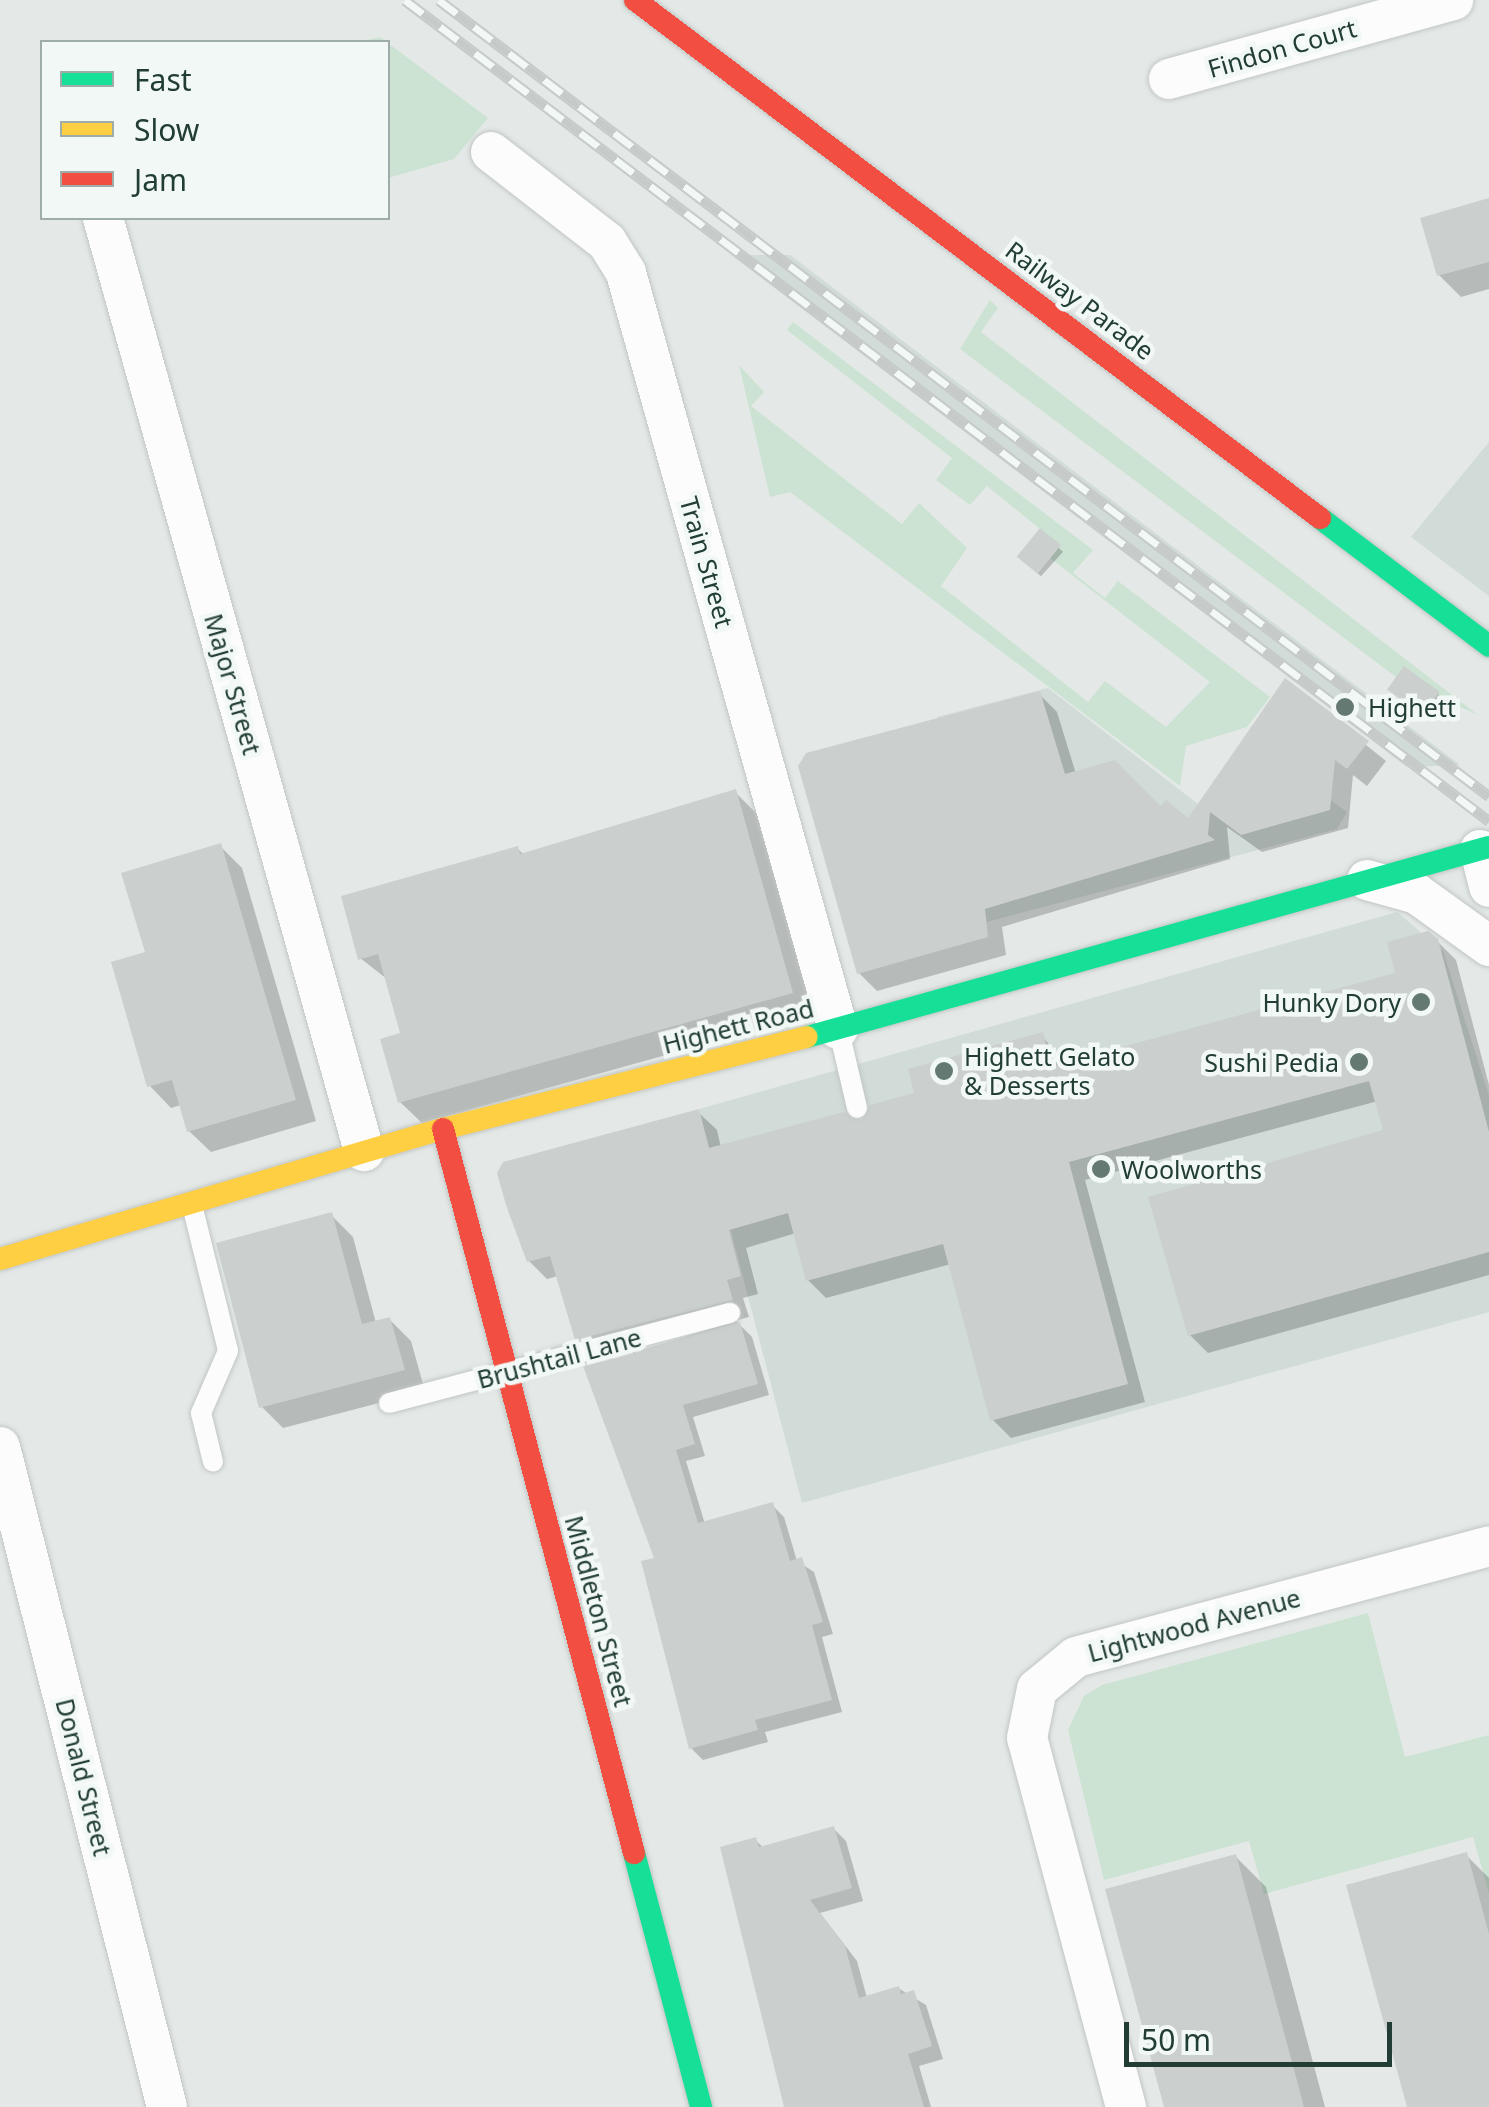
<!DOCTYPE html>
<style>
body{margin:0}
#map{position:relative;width:1489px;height:2107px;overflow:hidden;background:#e4e9e7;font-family:"Noto Sans",sans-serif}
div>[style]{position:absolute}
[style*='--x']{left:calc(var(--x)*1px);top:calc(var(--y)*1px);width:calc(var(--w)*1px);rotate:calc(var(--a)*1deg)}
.built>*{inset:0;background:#d1dbd7}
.green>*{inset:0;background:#cce3d3}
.shadow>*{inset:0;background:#0003;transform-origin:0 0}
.building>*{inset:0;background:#cbd0ce;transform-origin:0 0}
.roads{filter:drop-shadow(0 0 2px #c1c6c4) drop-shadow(0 0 2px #c1c6c4)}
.lane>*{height:20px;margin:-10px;padding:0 10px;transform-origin:10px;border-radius:10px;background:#fbfcfb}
.street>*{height:40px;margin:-20px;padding:0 20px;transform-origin:20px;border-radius:20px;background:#fbfcfb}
.fast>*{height:22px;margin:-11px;padding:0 11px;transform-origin:11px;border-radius:11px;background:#16e098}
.slow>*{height:22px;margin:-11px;padding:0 11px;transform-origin:11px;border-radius:11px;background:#ffcf43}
.jam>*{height:22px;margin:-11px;padding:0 11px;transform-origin:11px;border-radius:11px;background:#f24e42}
.rail>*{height:11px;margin-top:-5.5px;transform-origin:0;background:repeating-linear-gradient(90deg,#f2f8f5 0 22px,#c6cac9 0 44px);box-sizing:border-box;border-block:2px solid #c6cac9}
.dots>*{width:28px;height:28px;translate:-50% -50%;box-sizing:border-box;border:5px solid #f2f8f5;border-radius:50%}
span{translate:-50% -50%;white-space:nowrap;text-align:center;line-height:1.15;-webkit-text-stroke:9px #f2f8f5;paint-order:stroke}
.street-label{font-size:25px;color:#213d35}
.poi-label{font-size:25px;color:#213d35}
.left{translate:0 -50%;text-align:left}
.right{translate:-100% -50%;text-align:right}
.legend{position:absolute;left:40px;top:40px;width:350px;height:180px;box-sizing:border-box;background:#f2f8f5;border:2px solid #9eada8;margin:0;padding:12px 18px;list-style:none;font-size:30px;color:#213d35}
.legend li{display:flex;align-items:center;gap:20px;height:50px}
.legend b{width:50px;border:2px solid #9eada8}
.scale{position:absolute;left:1124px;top:2022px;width:268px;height:45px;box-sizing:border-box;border:5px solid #213d35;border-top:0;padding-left:12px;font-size:30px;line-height:35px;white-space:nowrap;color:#213d35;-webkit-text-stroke:8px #f2f8f5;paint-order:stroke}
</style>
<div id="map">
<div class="built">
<i style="clip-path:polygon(731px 255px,790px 255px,1460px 765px,1407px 767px)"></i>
<i style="clip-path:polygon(1489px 442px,1489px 596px,1411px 537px)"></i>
<i style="clip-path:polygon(1048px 688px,1198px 804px,1270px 756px,1347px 812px,1337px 829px,987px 922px,937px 717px)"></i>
<i style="clip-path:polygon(1397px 912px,1443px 951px,1489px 1096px,1489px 1312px,802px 1503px,699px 1109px)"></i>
</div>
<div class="green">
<i style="clip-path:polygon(380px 37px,488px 118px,454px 159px,388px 178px,388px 42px,359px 42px)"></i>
<i style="clip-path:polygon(990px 300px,998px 308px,981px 332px,1478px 715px,1396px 677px,960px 349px)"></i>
<i style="clip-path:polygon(793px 322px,1093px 550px,1073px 573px,1105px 598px,1118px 581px,1270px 697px,1247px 727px,1186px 746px,1180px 786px,790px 492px,770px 497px,739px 365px,764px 392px,751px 406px,902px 524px,919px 503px,967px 548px,941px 586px,1088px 702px,1105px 681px,1166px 727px,1210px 682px,1050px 558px,1060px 545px,987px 486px,970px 505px,936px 480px,952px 458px,787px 330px)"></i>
<i style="clip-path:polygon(1368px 1613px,1405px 1757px,1489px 1735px,1489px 1893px,1473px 1837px,1264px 1894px,1249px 1841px,1104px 1880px,1068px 1730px,1084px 1696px,1102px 1685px)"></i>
</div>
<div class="shadow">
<i style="clip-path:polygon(1489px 201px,1489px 289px,1461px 297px,1439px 275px)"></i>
<i style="left:1040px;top:531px;width:31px;height:33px;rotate:42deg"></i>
<i style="clip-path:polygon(1286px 681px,1386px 761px,1367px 786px,1353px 775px,1348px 828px,1262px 852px,1227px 827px,1230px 859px,1002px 927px,1006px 955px,877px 991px,859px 973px,1039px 694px,1057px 712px,1076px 774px,1189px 822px)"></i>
<i style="clip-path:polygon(1395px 694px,1438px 694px,1443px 698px,1428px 718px)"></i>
<i style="clip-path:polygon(735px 792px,757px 814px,813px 1014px,422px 1123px,400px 1102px,403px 1035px,387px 979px,360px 958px,517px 848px,525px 856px)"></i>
<i style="clip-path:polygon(220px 846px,242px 868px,316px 1121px,211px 1152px,189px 1131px,181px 1105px,171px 1108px,150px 1086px)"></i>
<i style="clip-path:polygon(1437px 941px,1456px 960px,1489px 1085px,1489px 1275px,1208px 1353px,1190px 1335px,1386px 1132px,1378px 1101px,1085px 1180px,1145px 1402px,1011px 1438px,993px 1420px,951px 1264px,826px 1298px,808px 1280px,796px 1233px,746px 1248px,758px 1294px,743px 1298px,749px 1317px,596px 1356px,578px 1338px,558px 1276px,547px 1279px,529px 1261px,698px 1112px,717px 1130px,721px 1148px,862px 1124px,1042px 1035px,1063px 1065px,1398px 975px)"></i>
<i style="clip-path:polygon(331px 1215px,353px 1237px,376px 1323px,390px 1320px,411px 1341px,425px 1391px,283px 1428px,261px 1406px)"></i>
<i style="clip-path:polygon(736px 1321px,752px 1337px,769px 1395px,693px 1417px,705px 1456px,686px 1461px,705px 1524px,772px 1505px,784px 1517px,797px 1561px,814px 1572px,833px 1634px,822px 1637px,842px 1712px,765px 1732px,768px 1742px,703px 1760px,691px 1748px,657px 1559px,586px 1368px)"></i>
<i style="clip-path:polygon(834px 1829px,846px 1841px,863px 1901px,820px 1913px,857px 1961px,867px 1998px,898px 1988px,926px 2005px,943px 2059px,919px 2066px,931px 2107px,791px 2107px,755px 1840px,764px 1848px)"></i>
<i style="clip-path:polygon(1466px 1855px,1489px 1878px,1489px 2107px,1409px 2107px)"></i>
<i style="clip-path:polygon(1235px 1856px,1266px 1887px,1325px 2107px,1166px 2107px)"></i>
</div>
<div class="building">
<i style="clip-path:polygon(1489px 198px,1489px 262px,1437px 276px,1420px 218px)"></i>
<i style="left:1040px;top:528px;width:27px;height:37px;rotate:39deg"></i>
<i style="left:1404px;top:666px;width:44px;height:29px;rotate:36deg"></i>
<i style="clip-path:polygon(1285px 678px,1369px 741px,1347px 769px,1335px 760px,1330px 810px,1241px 835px,1210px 812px,1208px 835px,1215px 840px,985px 909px,988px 937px,857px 974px,798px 766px,806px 753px,1040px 691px,1065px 774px,1115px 760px,1161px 806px,1166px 800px,1188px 818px)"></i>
<i style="clip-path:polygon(736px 789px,793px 993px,398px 1103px,380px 1039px,400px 1033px,378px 954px,358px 960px,341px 896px,518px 846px,520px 854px)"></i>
<i style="clip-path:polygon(221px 843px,296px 1100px,187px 1132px,172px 1080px,147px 1087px,111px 962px,145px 952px,121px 873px)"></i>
<i style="clip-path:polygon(1428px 931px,1438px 939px,1489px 1132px,1489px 1252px,1188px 1336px,1148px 1197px,1383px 1130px,1369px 1081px,1069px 1162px,1128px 1384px,990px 1421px,943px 1244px,806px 1281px,788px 1213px,729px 1230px,741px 1276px,727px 1280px,733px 1300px,575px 1340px,550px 1256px,527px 1262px,506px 1205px,497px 1173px,503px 1162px,699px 1109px,709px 1148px,844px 1112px,861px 1121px,870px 1105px,914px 1093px,908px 1069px,1043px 1032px,1052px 1066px,1395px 973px,1387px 942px)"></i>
<i style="clip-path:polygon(332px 1212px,362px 1324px,390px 1317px,405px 1370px,259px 1408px,216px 1243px)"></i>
<i style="clip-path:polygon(740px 1322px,758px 1384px,683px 1405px,695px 1444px,676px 1450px,698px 1523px,773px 1502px,790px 1561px,802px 1557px,823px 1622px,812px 1625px,832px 1700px,755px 1720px,758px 1730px,689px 1749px,641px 1561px,654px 1558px,583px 1366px)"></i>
<i style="clip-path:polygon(834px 1826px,852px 1888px,810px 1900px,845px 1946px,859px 1998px,899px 1986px,901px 1994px,914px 1990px,932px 2046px,908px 2054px,924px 2107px,784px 2107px,720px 1847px,756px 1837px,759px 1847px)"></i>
<i style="clip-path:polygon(1467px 1852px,1489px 1934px,1489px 2107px,1407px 2107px,1346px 1885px)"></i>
<i style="clip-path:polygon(1236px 1854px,1304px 2107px,1164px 2107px,1105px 1889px)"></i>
</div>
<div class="roads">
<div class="lane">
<i style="--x:839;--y:1031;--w:79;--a:76.8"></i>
<i style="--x:192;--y:1205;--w:150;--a:76.1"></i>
<i style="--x:228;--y:1351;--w:68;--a:113.5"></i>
<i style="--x:201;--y:1413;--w:50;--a:76.2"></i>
<i style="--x:389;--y:1403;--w:353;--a:-14.8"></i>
</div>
<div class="street">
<i style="--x:1169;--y:79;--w:295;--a:-15.5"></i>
<i style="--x:491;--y:152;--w:147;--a:37.8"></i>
<i style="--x:607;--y:242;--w:36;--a:58"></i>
<i style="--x:626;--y:273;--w:785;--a:74.34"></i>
<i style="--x:103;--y:218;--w:969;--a:74.37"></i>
<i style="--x:1480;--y:850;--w:38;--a:76"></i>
<i style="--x:1367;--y:880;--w:52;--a:15.6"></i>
<i style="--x:1417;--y:894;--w:89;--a:35.8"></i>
<i style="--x:0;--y:1447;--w:681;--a:75.8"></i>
<i style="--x:1126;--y:2107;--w:382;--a:-105"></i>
<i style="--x:1027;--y:1738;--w:50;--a:-78.5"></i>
<i style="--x:1037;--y:1689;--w:50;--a:-39.4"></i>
<i style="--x:1076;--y:1657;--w:428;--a:-15"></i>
</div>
<div class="fast">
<i style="--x:1320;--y:518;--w:212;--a:37.1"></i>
<i style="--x:807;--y:1037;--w:708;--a:-15.57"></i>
<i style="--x:634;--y:1853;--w:263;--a:75.2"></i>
</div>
<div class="slow">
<i style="--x:0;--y:1259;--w:462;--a:-16.4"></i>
<i style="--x:443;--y:1129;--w:375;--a:-14.2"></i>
</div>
<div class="jam">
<i style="--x:635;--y:0;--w:859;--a:37.1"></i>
<i style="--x:443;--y:1129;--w:749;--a:75.22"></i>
</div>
</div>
<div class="rail">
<i style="--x:405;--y:0;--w:1360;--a:37.14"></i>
<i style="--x:439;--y:0;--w:1318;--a:37.17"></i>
</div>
<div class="dots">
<i style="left:1345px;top:707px;background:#657973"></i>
<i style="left:1421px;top:1002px;background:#657973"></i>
<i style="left:1359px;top:1062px;background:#657973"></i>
<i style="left:944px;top:1071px;background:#657973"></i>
<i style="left:1101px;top:1169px;background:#657973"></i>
</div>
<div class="street-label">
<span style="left:1282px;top:48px;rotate:-16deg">Findon Court</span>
<span style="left:1080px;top:300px;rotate:37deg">Railway Parade</span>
<span style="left:707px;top:562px;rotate:74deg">Train Street</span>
<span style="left:233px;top:684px;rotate:74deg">Major Street</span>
<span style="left:738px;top:1026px;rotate:-14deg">Highett Road</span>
<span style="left:559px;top:1358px;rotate:-15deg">Brushtail Lane</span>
<span style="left:599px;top:1611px;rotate:75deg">Middleton Street</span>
<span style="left:1194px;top:1625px;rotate:-15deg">Lightwood Avenue</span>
<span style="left:84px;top:1777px;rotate:76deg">Donald Street</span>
</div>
<div class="poi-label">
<span class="left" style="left:1368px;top:707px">Highett</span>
<span class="right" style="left:1401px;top:1002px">Hunky Dory</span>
<span class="left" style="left:964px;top:1071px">Highett Gelato<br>&amp; Desserts</span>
<span class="right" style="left:1339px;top:1062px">Sushi Pedia</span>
<span class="left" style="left:1121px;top:1169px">Woolworths</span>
</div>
<ul class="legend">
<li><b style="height:12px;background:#16e098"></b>Fast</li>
<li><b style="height:12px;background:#ffcf43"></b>Slow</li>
<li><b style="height:12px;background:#f24e42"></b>Jam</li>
</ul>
<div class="scale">50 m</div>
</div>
